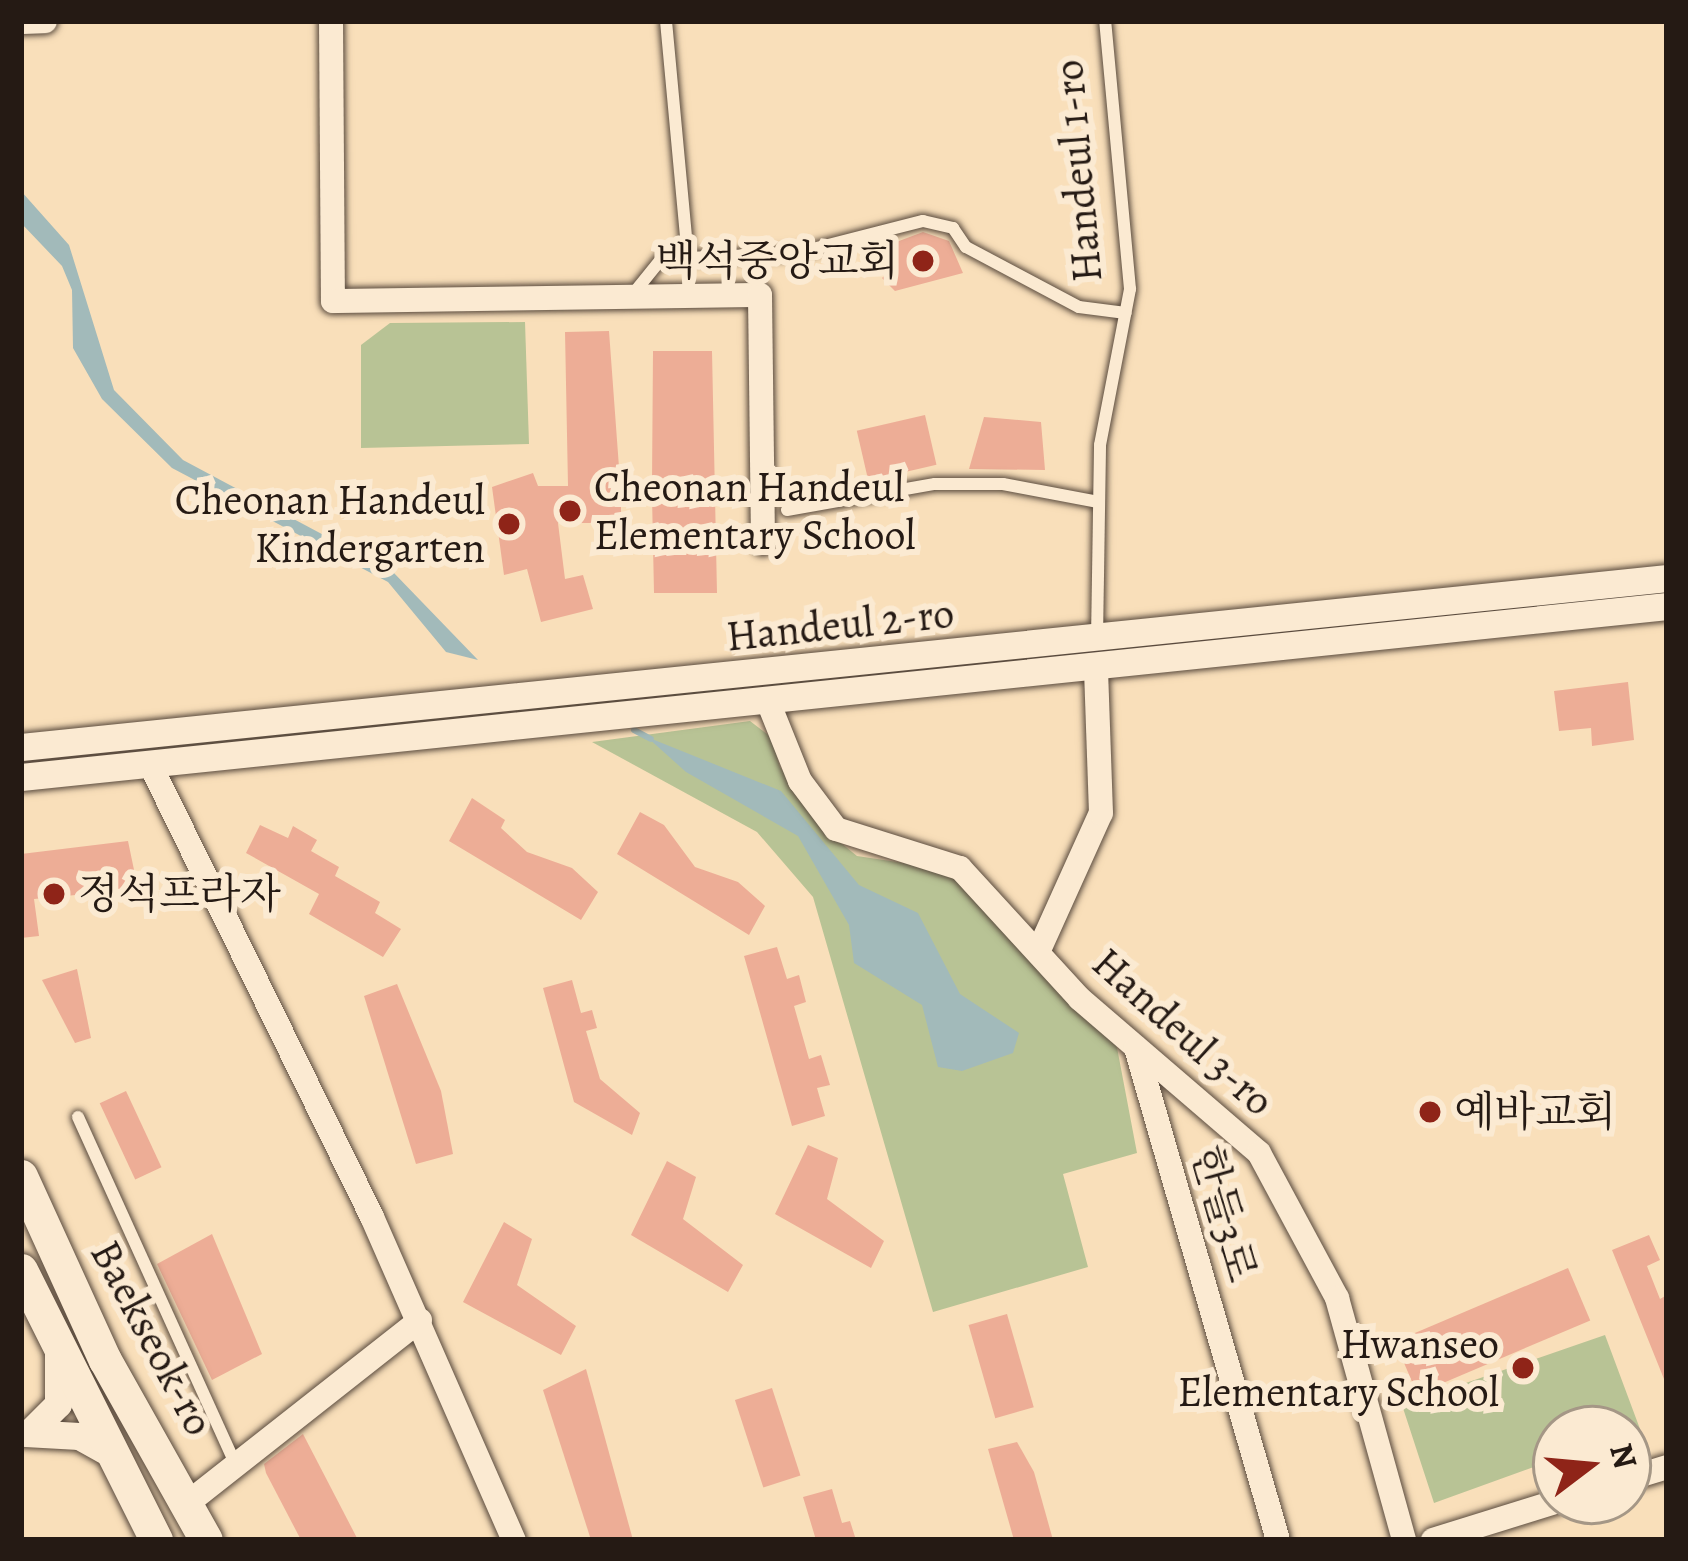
<!DOCTYPE html>
<meta charset="utf-8">
<style>
body{margin:0}
#map{position:relative;width:1688px;height:1561px;overflow:hidden;background:#f9dfba;font-family:Alegreya,"Noto Serif KR",serif}
div>[style]{position:absolute}
[style*='--x']{left:calc(var(--x)*1px);top:calc(var(--y)*1px);width:calc(var(--w)*1px);rotate:calc(var(--a)*1deg)}
.green>*{inset:0;background:#b8c395}
.water>*{inset:0;background:#a2baba}
.stream>*{height:6px;margin:-3px;padding:0 3px;transform-origin:3px;border-radius:3px;background:#a2baba}
.building>*{inset:0;background:#edad96;transform-origin:0 0}
.roads{filter:drop-shadow(0 0 3px #5a4b3e) drop-shadow(0 0 3px #5a4b3e)}
.service>*{height:12px;margin:-6px;padding:0 6px;transform-origin:6px;border-radius:6px;background:#fbead2}
.minor>*{height:24px;margin:-12px;padding:0 12px;transform-origin:12px;border-radius:12px;background:#fbead2}
.tertiary>*{height:27px;margin:-13.5px;padding:0 13.5px;transform-origin:13.5px;border-radius:13.5px;background:#fbead2}
.secondary>*{height:33px;margin:-16.5px;padding:0 16.5px;transform-origin:16.5px;border-radius:16.5px;background:#fbead2}
.dots>*{width:33px;height:33px;translate:-50% -50%;box-sizing:border-box;border:6px solid #fbead2;border-radius:50%}
span{translate:-50% -50%;white-space:nowrap;text-align:center;line-height:1.15;-webkit-text-stroke:12px #fbead2;paint-order:stroke}
.street-label{font-size:42px;color:#251a14}
.poi-label{font-size:42px;color:#251a14}
.right{translate:-100% -50%;text-align:right}
.left{translate:0 -50%;text-align:left}
.frame{position:absolute;inset:0;border:24px solid #251a14;pointer-events:none}
.north{position:absolute;left:1532px;top:1405px;width:120px;height:120px;box-sizing:border-box;background:#fbead2;border:3px solid #a59786;border-radius:50%;rotate:74deg;font-size:33px;font-weight:700;line-height:48px;text-align:center;color:#251a14}
.north::after{content:'';display:block;margin:auto;width:42px;height:54px;background:#8f2418;clip-path:polygon(50% 0,100% 100%,50% 72%,0 100%)}
</style>
<div id="map">
<div class="green">
<i style="clip-path:polygon(525px 322px,529px 444px,361px 448px,361px 345px,390px 323px)"></i>
<i style="clip-path:polygon(750px 721px,771px 737px,780px 767px,830px 834px,857px 856px,944px 869px,1115px 1037px,1137px 1153px,1063px 1174px,1088px 1267px,933px 1312px,813px 897px,757px 832px,592px 742px)"></i>
<i style="clip-path:polygon(1605px 1335px,1640px 1429px,1556px 1429px,1556px 1459px,1434px 1503px,1402px 1405px)"></i>
</div>
<div class="water">
<i style="clip-path:polygon(21px 191px,69px 245px,114px 390px,183px 460px,393px 572px,478px 660px,446px 652px,388px 582px,172px 468px,102px 399px,73px 348px,72px 290px,62px 266px,21px 223px)"></i>
<i style="clip-path:polygon(647px 737px,781px 791px,859px 885px,918px 913px,960px 994px,1019px 1033px,1013px 1053px,962px 1071px,938px 1067px,922px 1005px,854px 963px,849px 925px,798px 836px,686px 772px)"></i>
</div>
<div class="stream">
<i style="--x:634;--y:730;--w:19;--a:28"></i>
</div>
<div class="building">
<i style="clip-path:polygon(923px 232px,949px 241px,963px 273px,895px 291px,882px 278px,890px 271px,883px 247px)"></i>
<i style="clip-path:polygon(609px 331px,620px 481px,652px 482px,653px 351px,712px 351px,717px 593px,654px 593px,652px 496px,621px 496px,621px 523px,558px 523px,565px 579px,583px 575px,593px 609px,541px 622px,527px 569px,504px 575px,492px 487px,533px 473px,538px 486px,568px 486px,565px 332px)"></i>
<i style="left:925px;top:415px;width:51px;height:70px;rotate:77deg"></i>
<i style="clip-path:polygon(984px 417px,1041px 422px,1045px 470px,969px 469px)"></i>
<i style="clip-path:polygon(1628px 682px,1634px 740px,1592px 746px,1591px 728px,1559px 731px,1554px 691px)"></i>
<i style="clip-path:polygon(472px 798px,505px 820px,501px 828px,527px 852px,572px 868px,598px 892px,581px 920px,449px 841px)"></i>
<i style="clip-path:polygon(640px 812px,664px 825px,695px 867px,738px 882px,765px 906px,749px 935px,617px 854px)"></i>
<i style="clip-path:polygon(260px 825px,288px 838px,293px 826px,317px 840px,311px 851px,339px 867px,335px 876px,380px 902px,375px 913px,401px 929px,383px 957px,309px 914px,319px 894px,246px 853px)"></i>
<i style="clip-path:polygon(128px 841px,138px 889px,34px 899px,39px 936px,21px 938px,21px 854px)"></i>
<i style="clip-path:polygon(777px 947px,787px 979px,799px 975px,806px 1002px,794px 1006px,809px 1059px,821px 1055px,830px 1085px,817px 1088px,825px 1116px,792px 1126px,744px 956px)"></i>
<i style="clip-path:polygon(77px 969px,91px 1038px,75px 1043px,42px 980px)"></i>
<i style="clip-path:polygon(572px 980px,581px 1013px,592px 1010px,597px 1028px,586px 1031px,600px 1079px,640px 1113px,632px 1135px,574px 1102px,543px 988px)"></i>
<i style="clip-path:polygon(397px 984px,441px 1091px,453px 1154px,416px 1164px,364px 996px)"></i>
<i style="left:126px;top:1091px;width:84px;height:29px;rotate:65deg"></i>
<i style="clip-path:polygon(808px 1145px,838px 1158px,827px 1199px,884px 1241px,871px 1268px,775px 1214px)"></i>
<i style="clip-path:polygon(667px 1161px,696px 1177px,683px 1219px,743px 1265px,728px 1292px,631px 1235px)"></i>
<i style="clip-path:polygon(504px 1222px,532px 1239px,517px 1285px,576px 1326px,561px 1355px,463px 1302px)"></i>
<i style="clip-path:polygon(212px 1234px,262px 1354px,212px 1380px,157px 1264px)"></i>
<i style="clip-path:polygon(1649px 1235px,1660px 1260px,1647px 1266px,1660px 1299px,1667px 1295px,1666px 1384px,1612px 1250px)"></i>
<i style="left:1568px;top:1268px;width:57px;height:188px;rotate:67deg"></i>
<i style="left:1007px;top:1314px;width:97px;height:40px;rotate:74deg"></i>
<i style="clip-path:polygon(586px 1369px,633px 1540px,591px 1540px,543px 1390px)"></i>
<i style="left:772px;top:1388px;width:92px;height:39px;rotate:72deg"></i>
<i style="clip-path:polygon(303px 1434px,358px 1540px,301px 1540px,266px 1473px,264px 1464px)"></i>
<i style="clip-path:polygon(1017px 1442px,1034px 1472px,1053px 1540px,1014px 1540px,988px 1449px)"></i>
<i style="clip-path:polygon(832px 1489px,842px 1523px,850px 1521px,856px 1540px,816px 1540px,803px 1497px)"></i>
</div>
<div class="roads">
<div class="service">
<i style="--x:666;--y:21;--w:238;--a:84.7"></i>
<i style="--x:688;--y:258;--w:109;--a:-2.6"></i>
<i style="--x:797;--y:253;--w:130;--a:-14.3"></i>
<i style="--x:923;--y:221;--w:31;--a:13"></i>
<i style="--x:953;--y:228;--w:23;--a:56"></i>
<i style="--x:966;--y:247;--w:128;--a:28"></i>
<i style="--x:1079;--y:307;--w:47;--a:7.3"></i>
<i style="--x:633;--y:294;--w:46;--a:-51.1"></i>
<i style="--x:662;--y:258;--w:26;--a:0"></i>
<i style="--x:787;--y:510;--w:150;--a:-10"></i>
<i style="--x:935;--y:484;--w:68;--a:0"></i>
<i style="--x:1003;--y:484;--w:97;--a:10.7"></i>
<i style="--x:1097;--y:639;--w:194;--a:-89.1"></i>
<i style="--x:1100;--y:445;--w:159;--a:-79.1"></i>
<i style="--x:1130;--y:289;--w:269;--a:-95.3"></i>
<i style="--x:78;--y:1117;--w:378;--a:65.6"></i>
</div>
<div class="minor">
<i style="--x:331;--y:21;--w:280;--a:89.6"></i>
<i style="--x:333;--y:301;--w:427;--a:-0.8"></i>
<i style="--x:760;--y:295;--w:248;--a:89.3"></i>
<i style="--x:21;--y:22;--w:24;--a:-2"></i>
<i style="--x:769;--y:704;--w:83;--a:68.1"></i>
<i style="--x:800;--y:781;--w:60;--a:53.1"></i>
<i style="--x:836;--y:829;--w:130;--a:17.5"></i>
<i style="--x:960;--y:868;--w:178;--a:47.5"></i>
<i style="--x:1080;--y:999;--w:236;--a:40.7"></i>
<i style="--x:1259;--y:1153;--w:165;--a:61.7"></i>
<i style="--x:1337;--y:1298;--w:251;--a:74.5"></i>
<i style="--x:151;--y:766;--w:502;--a:63.89"></i>
<i style="--x:372;--y:1217;--w:353;--a:66.3"></i>
<i style="--x:1039;--y:950;--w:150;--a:-65.7"></i>
<i style="--x:1101;--y:813;--w:146;--a:-92"></i>
<i style="--x:1136;--y:1048;--w:512;--a:73.9"></i>
<i style="--x:1628;--y:1479;--w:41;--a:-17.1"></i>
<i style="--x:189;--y:1502;--w:294;--a:-38.2"></i>
<i style="--x:1433;--y:1540;--w:131;--a:-17.3"></i>
</div>
<div class="tertiary">
<i style="--x:21;--y:747;--w:1655;--a:-5.86"></i>
<i style="--x:21;--y:777;--w:1655;--a:-5.93"></i>
<i style="--x:25;--y:1433;--w:54;--a:3.2"></i>
<i style="--x:79;--y:1436;--w:38;--a:29"></i>
<i style="--x:29;--y:1433;--w:41;--a:-45"></i>
<i style="--x:58;--y:1404;--w:51;--a:-90"></i>
</div>
<div class="secondary">
<i style="--x:21;--y:1176;--w:202;--a:65.5"></i>
<i style="--x:105;--y:1360;--w:206;--a:60.7"></i>
<i style="--x:21;--y:1270;--w:302;--a:63.4"></i>
</div>
</div>
<div class="dots">
<i style="left:923px;top:261px;background:#8f2418"></i>
<i style="left:570px;top:511px;background:#8f2418"></i>
<i style="left:509px;top:524px;background:#8f2418"></i>
<i style="left:54px;top:894px;background:#8f2418"></i>
<i style="left:1430px;top:1112px;background:#8f2418"></i>
<i style="left:1523px;top:1368px;background:#8f2418"></i>
</div>
<div class="street-label">
<span style="left:1078px;top:171px;rotate:-95deg">Handeul 1-ro</span>
<span style="left:840px;top:625px;rotate:-6deg">Handeul 2-ro</span>
<span style="left:1183px;top:1032px;rotate:42deg">Handeul 3-ro</span>
<span style="left:1224px;top:1214px;rotate:74deg">한들3로</span>
<span style="left:152px;top:1338px;rotate:62deg">Baekseok-ro</span>
</div>
<div class="poi-label">
<span class="right" style="left:899px;top:261px">백석중앙교회</span>
<span class="left" style="left:594px;top:511px">Cheonan Handeul<br>Elementary School</span>
<span class="right" style="left:485px;top:524px">Cheonan Handeul<br>Kindergarten</span>
<span class="left" style="left:78px;top:894px">정석프라자</span>
<span class="left" style="left:1454px;top:1112px">예바교회</span>
<span class="right" style="left:1499px;top:1368px">Hwanseo<br>Elementary School</span>
</div>
<div class="frame"></div>
<div class="north">N</div>
</div>
